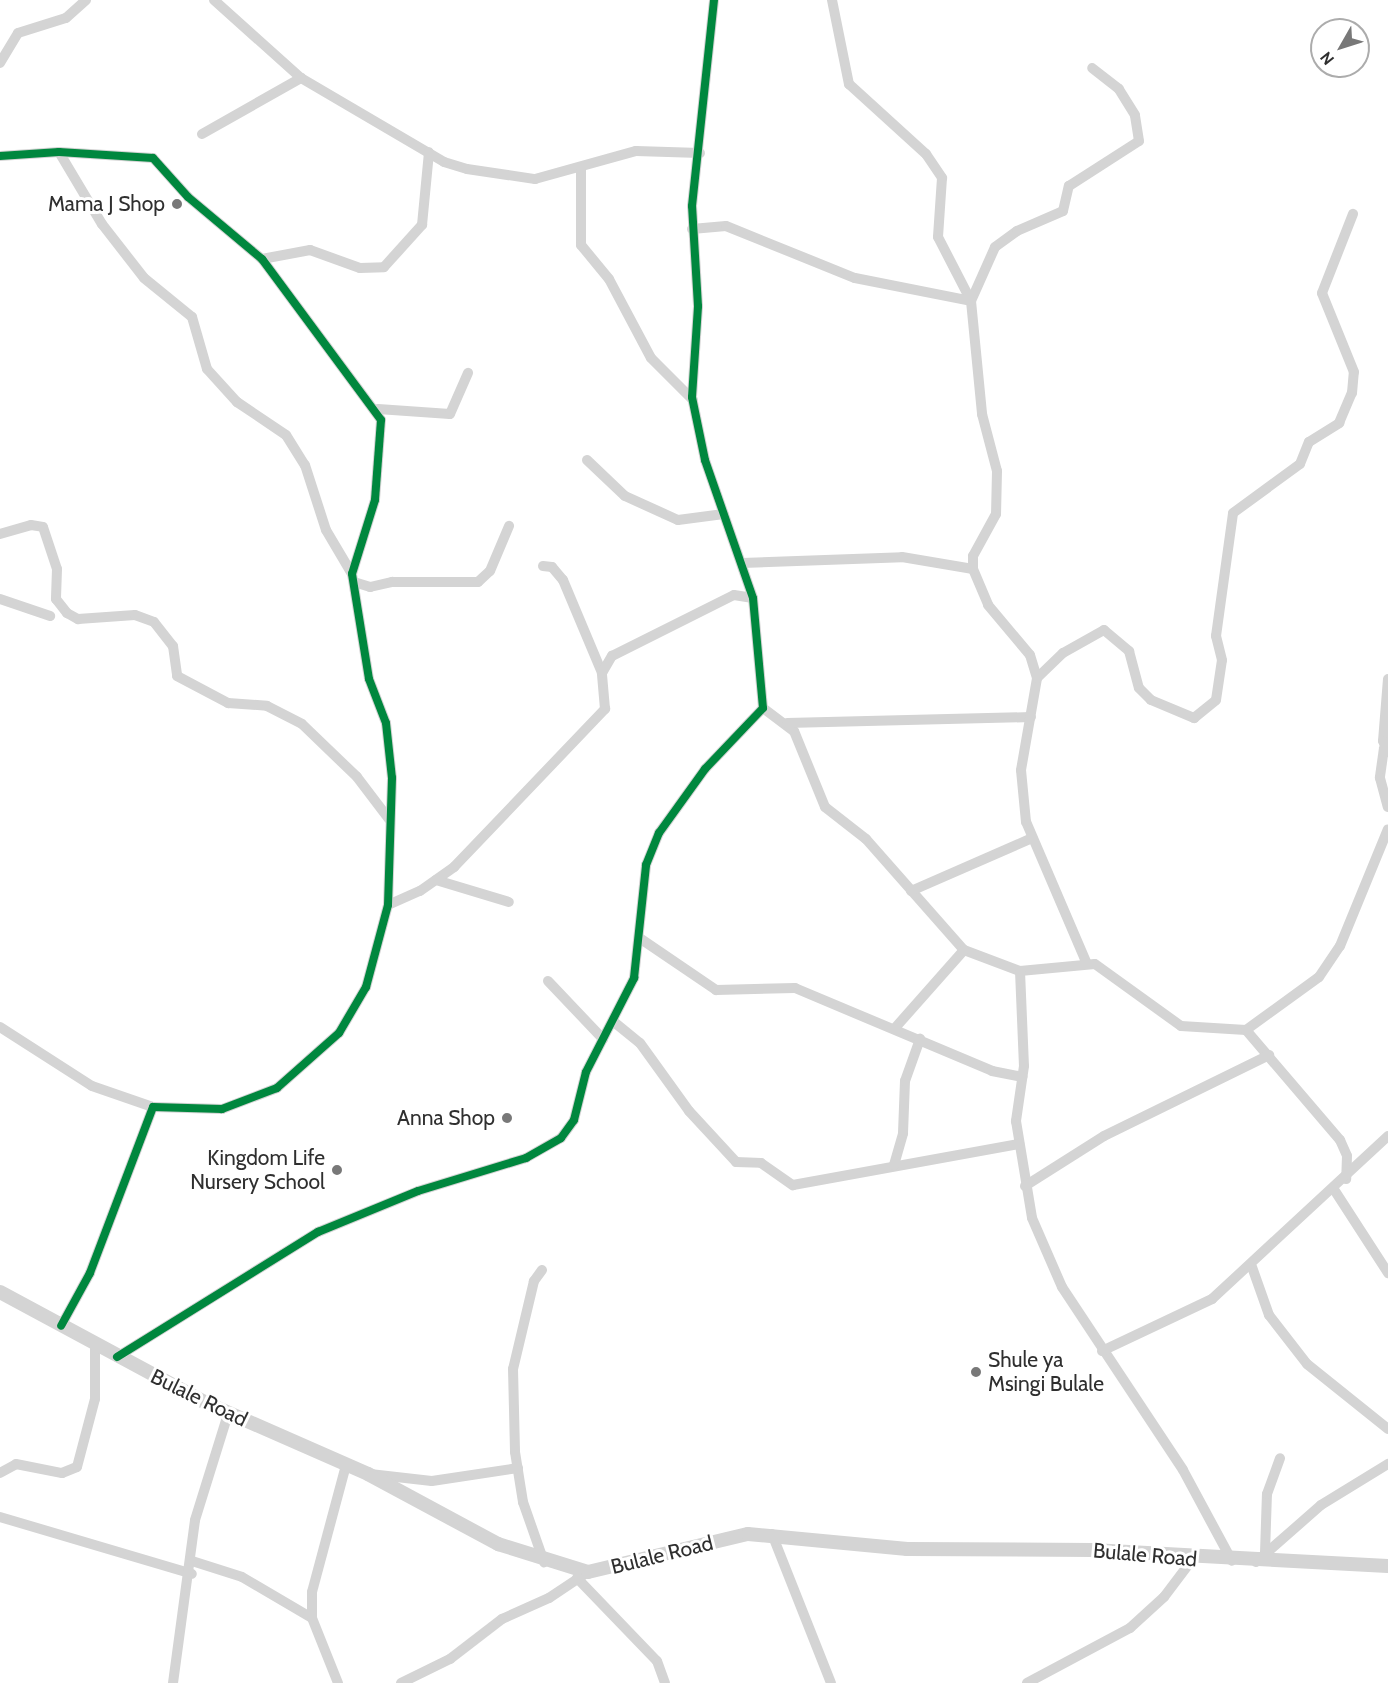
<!DOCTYPE html>
<style>
body{margin:0}
#map{position:relative;width:1388px;height:1683px;overflow:hidden;background:#fff;font-family:Cabin,sans-serif}
div>[style]{position:absolute}
[style*='--x']{left:calc(var(--x)*1px);top:calc(var(--y)*1px);width:calc(var(--w)*1px);rotate:calc(var(--a)*1deg)}
.minor>*{height:10px;margin:-5px;padding:0 5px;transform-origin:5px;border-radius:5px;background:#d4d4d4}
.tertiary>*{height:14px;margin:-7px;padding:0 7px;transform-origin:7px;border-radius:7px;background:#d4d4d4}
.cycleway>*{height:8px;margin:-4px;padding:0 4px;transform-origin:4px;border-radius:4px;background:#00873e}
.dots>*{width:16px;height:16px;translate:-50% -50%;box-sizing:border-box;border:3px solid #fff;border-radius:50%}
span{translate:-50% -50%;white-space:nowrap;text-align:center;line-height:1.15;-webkit-text-stroke:6px #fff;paint-order:stroke}
.poi-label{font-size:21px;color:#2f2f2f}
.right{translate:-100% -50%;text-align:right}
.left{translate:0 -50%;text-align:left}
.street-label{font-size:21px;color:#2f2f2f}
.north{position:absolute;left:1310px;top:18px;width:60px;height:60px;box-sizing:border-box;background:#fff;border:2px solid #acacac;border-radius:50%;rotate:231deg;font-size:16px;font-weight:700;line-height:24px;text-align:center;color:#2f2f2f}
.north::after{content:'';display:block;margin:auto;width:21px;height:27px;background:#787878;clip-path:polygon(50% 0,100% 100%,50% 72%,0 100%)}
</style>
<div id="map">
<div class="minor">
<i style="--x:214;--y:0;--w:117;--a:41.9"></i>
<i style="--x:301;--y:78;--w:166;--a:30.4"></i>
<i style="--x:444;--y:162;--w:24;--a:17"></i>
<i style="--x:467;--y:169;--w:69;--a:8.4"></i>
<i style="--x:535;--y:179;--w:105;--a:-15.5"></i>
<i style="--x:636;--y:151;--w:64;--a:1.8"></i>
<i style="--x:832;--y:0;--w:86;--a:78.6"></i>
<i style="--x:849;--y:84;--w:104;--a:42.3"></i>
<i style="--x:926;--y:154;--w:29;--a:56"></i>
<i style="--x:942;--y:178;--w:59;--a:93.9"></i>
<i style="--x:938;--y:237;--w:72;--a:62.7"></i>
<i style="--x:971;--y:301;--w:114;--a:84.4"></i>
<i style="--x:982;--y:414;--w:59;--a:75.3"></i>
<i style="--x:997;--y:471;--w:43;--a:91.3"></i>
<i style="--x:996;--y:514;--w:48;--a:118.7"></i>
<i style="--x:973;--y:556;--w:13;--a:90"></i>
<i style="--x:973;--y:569;--w:39;--a:67"></i>
<i style="--x:988;--y:605;--w:65;--a:50"></i>
<i style="--x:1030;--y:655;--w:24;--a:73"></i>
<i style="--x:0;--y:63;--w:35;--a:-59"></i>
<i style="--x:18;--y:33;--w:50;--a:-17.4"></i>
<i style="--x:66;--y:18;--w:27;--a:-42"></i>
<i style="--x:202;--y:134;--w:114;--a:-29.5"></i>
<i style="--x:59;--y:152;--w:84;--a:59.2"></i>
<i style="--x:102;--y:224;--w:68;--a:52.1"></i>
<i style="--x:144;--y:278;--w:62;--a:39.1"></i>
<i style="--x:192;--y:317;--w:54;--a:73.9"></i>
<i style="--x:207;--y:369;--w:45;--a:47.7"></i>
<i style="--x:237;--y:402;--w:59;--a:34"></i>
<i style="--x:286;--y:435;--w:36;--a:58"></i>
<i style="--x:305;--y:465;--w:68;--a:72.1"></i>
<i style="--x:326;--y:530;--w:51;--a:59.4"></i>
<i style="--x:0;--y:156;--w:59;--a:-3.9"></i>
<i style="--x:59;--y:152;--w:94;--a:3.7"></i>
<i style="--x:153;--y:158;--w:52;--a:48.1"></i>
<i style="--x:188;--y:197;--w:97;--a:40"></i>
<i style="--x:262;--y:259;--w:200;--a:53.5"></i>
<i style="--x:381;--y:420;--w:80;--a:94.3"></i>
<i style="--x:375;--y:500;--w:77;--a:107.3"></i>
<i style="--x:352;--y:574;--w:106;--a:80.8"></i>
<i style="--x:369;--y:679;--w:47;--a:68.9"></i>
<i style="--x:386;--y:723;--w:55;--a:83.8"></i>
<i style="--x:392;--y:778;--w:127;--a:91.8"></i>
<i style="--x:388;--y:905;--w:85;--a:105"></i>
<i style="--x:366;--y:987;--w:53;--a:120.4"></i>
<i style="--x:339;--y:1033;--w:83;--a:138.4"></i>
<i style="--x:277;--y:1088;--w:59;--a:159.1"></i>
<i style="--x:222;--y:1109;--w:69;--a:-178.3"></i>
<i style="--x:153;--y:1107;--w:178;--a:110.8"></i>
<i style="--x:90;--y:1273;--w:60;--a:118.7"></i>
<i style="--x:581;--y:170;--w:75;--a:90"></i>
<i style="--x:581;--y:245;--w:44;--a:50.5"></i>
<i style="--x:609;--y:279;--w:89;--a:62"></i>
<i style="--x:651;--y:358;--w:59;--a:45"></i>
<i style="--x:692;--y:229;--w:34;--a:-5"></i>
<i style="--x:726;--y:226;--w:139;--a:22"></i>
<i style="--x:855;--y:278;--w:118;--a:11.2"></i>
<i style="--x:971;--y:301;--w:59;--a:-66"></i>
<i style="--x:995;--y:247;--w:27;--a:-36"></i>
<i style="--x:1017;--y:231;--w:50;--a:-23.5"></i>
<i style="--x:1063;--y:211;--w:26;--a:-77"></i>
<i style="--x:1069;--y:186;--w:83;--a:-32.7"></i>
<i style="--x:1139;--y:141;--w:26;--a:-99"></i>
<i style="--x:1135;--y:115;--w:31;--a:-122"></i>
<i style="--x:1119;--y:89;--w:34;--a:-142"></i>
<i style="--x:262;--y:259;--w:49;--a:-10.6"></i>
<i style="--x:310;--y:250;--w:53;--a:19.8"></i>
<i style="--x:360;--y:268;--w:24;--a:-2"></i>
<i style="--x:384;--y:267;--w:57;--a:-47.9"></i>
<i style="--x:422;--y:225;--w:73;--a:-84.5"></i>
<i style="--x:378;--y:409;--w:72;--a:4"></i>
<i style="--x:450;--y:414;--w:45;--a:-66.3"></i>
<i style="--x:587;--y:460;--w:52;--a:43.5"></i>
<i style="--x:625;--y:496;--w:58;--a:24.4"></i>
<i style="--x:678;--y:520;--w:46;--a:-7.4"></i>
<i style="--x:0;--y:534;--w:32;--a:-16"></i>
<i style="--x:31;--y:525;--w:12;--a:9"></i>
<i style="--x:43;--y:527;--w:44;--a:71.6"></i>
<i style="--x:57;--y:569;--w:30;--a:92"></i>
<i style="--x:56;--y:599;--w:18;--a:52"></i>
<i style="--x:67;--y:613;--w:13;--a:29"></i>
<i style="--x:78;--y:619;--w:57;--a:-4"></i>
<i style="--x:135;--y:615;--w:20;--a:20"></i>
<i style="--x:154;--y:622;--w:31;--a:52"></i>
<i style="--x:173;--y:646;--w:30;--a:82"></i>
<i style="--x:177;--y:676;--w:58;--a:27.9"></i>
<i style="--x:228;--y:703;--w:39;--a:4"></i>
<i style="--x:267;--y:706;--w:39;--a:27"></i>
<i style="--x:302;--y:724;--w:76;--a:43.9"></i>
<i style="--x:357;--y:777;--w:53;--a:52.7"></i>
<i style="--x:742;--y:563;--w:160;--a:-2.1"></i>
<i style="--x:902;--y:557;--w:72;--a:9.6"></i>
<i style="--x:543;--y:566;--w:9;--a:6"></i>
<i style="--x:552;--y:567;--w:17;--a:50"></i>
<i style="--x:563;--y:580;--w:101;--a:67.2"></i>
<i style="--x:354;--y:582;--w:17;--a:17"></i>
<i style="--x:370;--y:587;--w:23;--a:-13"></i>
<i style="--x:392;--y:582;--w:86;--a:0"></i>
<i style="--x:478;--y:582;--w:16;--a:-43"></i>
<i style="--x:490;--y:571;--w:49;--a:-67.1"></i>
<i style="--x:0;--y:599;--w:53;--a:18.8"></i>
<i style="--x:1388;--y:679;--w:62;--a:94.6"></i>
<i style="--x:1383;--y:741;--w:12;--a:66"></i>
<i style="--x:763;--y:708;--w:39;--a:37"></i>
<i style="--x:794;--y:731;--w:82;--a:67.8"></i>
<i style="--x:825;--y:807;--w:52;--a:38"></i>
<i style="--x:866;--y:839;--w:148;--a:48.6"></i>
<i style="--x:964;--y:950;--w:60;--a:20.6"></i>
<i style="--x:1020;--y:971;--w:75;--a:-5.3"></i>
<i style="--x:1095;--y:964;--w:106;--a:35.8"></i>
<i style="--x:1181;--y:1026;--w:65;--a:3.5"></i>
<i style="--x:1246;--y:1030;--w:90;--a:-36"></i>
<i style="--x:1319;--y:977;--w:37;--a:-56"></i>
<i style="--x:1340;--y:946;--w:126;--a:-67.7"></i>
<i style="--x:787;--y:723;--w:244;--a:-1.4"></i>
<i style="--x:1384;--y:748;--w:30;--a:98"></i>
<i style="--x:1380;--y:778;--w:30;--a:75"></i>
<i style="--x:436;--y:880;--w:76;--a:16.8"></i>
<i style="--x:911;--y:891;--w:130;--a:-23.6"></i>
<i style="--x:388;--y:905;--w:35;--a:-24"></i>
<i style="--x:420;--y:891;--w:42;--a:-35.2"></i>
<i style="--x:454;--y:867;--w:219;--a:-46.3"></i>
<i style="--x:605;--y:709;--w:36;--a:-95"></i>
<i style="--x:602;--y:673;--w:20;--a:-60"></i>
<i style="--x:612;--y:656;--w:136;--a:-26.6"></i>
<i style="--x:734;--y:595;--w:19;--a:9"></i>
<i style="--x:641;--y:939;--w:91;--a:34.2"></i>
<i style="--x:716;--y:990;--w:79;--a:-1.5"></i>
<i style="--x:795;--y:988;--w:214;--a:22.8"></i>
<i style="--x:992;--y:1071;--w:31;--a:11"></i>
<i style="--x:1087;--y:964;--w:155;--a:-113.2"></i>
<i style="--x:1026;--y:822;--w:52;--a:-95.5"></i>
<i style="--x:1021;--y:770;--w:93;--a:-80.1"></i>
<i style="--x:1037;--y:678;--w:36;--a:-44"></i>
<i style="--x:1063;--y:653;--w:47;--a:-29.3"></i>
<i style="--x:1104;--y:630;--w:33;--a:40"></i>
<i style="--x:1129;--y:651;--w:38;--a:75"></i>
<i style="--x:1139;--y:688;--w:17;--a:45"></i>
<i style="--x:1151;--y:700;--w:47;--a:22.7"></i>
<i style="--x:1194;--y:718;--w:28;--a:-39"></i>
<i style="--x:1216;--y:700;--w:40;--a:-81.5"></i>
<i style="--x:1222;--y:660;--w:25;--a:-104"></i>
<i style="--x:1216;--y:636;--w:124;--a:-82.1"></i>
<i style="--x:1233;--y:513;--w:83;--a:-36.2"></i>
<i style="--x:1300;--y:464;--w:24;--a:-68"></i>
<i style="--x:1309;--y:442;--w:36;--a:-32"></i>
<i style="--x:1339;--y:423;--w:33;--a:-67"></i>
<i style="--x:1352;--y:393;--w:21;--a:-85"></i>
<i style="--x:1354;--y:372;--w:85;--a:-112.1"></i>
<i style="--x:1322;--y:293;--w:85;--a:-68.6"></i>
<i style="--x:1020;--y:971;--w:95;--a:87.6"></i>
<i style="--x:1024;--y:1066;--w:56;--a:98.3"></i>
<i style="--x:1016;--y:1121;--w:98;--a:80.6"></i>
<i style="--x:1032;--y:1218;--w:75;--a:66.5"></i>
<i style="--x:1062;--y:1287;--w:219;--a:56.5"></i>
<i style="--x:1183;--y:1470;--w:103;--a:61.7"></i>
<i style="--x:548;--y:981;--w:80;--a:46.5"></i>
<i style="--x:614;--y:1022;--w:33;--a:39"></i>
<i style="--x:640;--y:1043;--w:84;--a:54.2"></i>
<i style="--x:689;--y:1111;--w:69;--a:47.3"></i>
<i style="--x:736;--y:1162;--w:25;--a:2"></i>
<i style="--x:761;--y:1163;--w:39;--a:35"></i>
<i style="--x:793;--y:1185;--w:230;--a:-10.3"></i>
<i style="--x:0;--y:1027;--w:109;--a:32.7"></i>
<i style="--x:92;--y:1086;--w:65;--a:19"></i>
<i style="--x:895;--y:1028;--w:104;--a:-48.5"></i>
<i style="--x:1246;--y:1030;--w:145;--a:49.5"></i>
<i style="--x:1340;--y:1140;--w:17;--a:66"></i>
<i style="--x:1347;--y:1156;--w:23;--a:92"></i>
<i style="--x:894;--y:1165;--w:33;--a:-74"></i>
<i style="--x:903;--y:1133;--w:52;--a:-87.8"></i>
<i style="--x:905;--y:1081;--w:45;--a:-70.3"></i>
<i style="--x:1025;--y:1186;--w:93;--a:-32.3"></i>
<i style="--x:1104;--y:1136;--w:184;--a:-26.1"></i>
<i style="--x:1335;--y:1191;--w:98;--a:57.1"></i>
<i style="--x:1252;--y:1267;--w:51;--a:70.5"></i>
<i style="--x:1269;--y:1315;--w:62;--a:52.2"></i>
<i style="--x:1307;--y:1364;--w:104;--a:38.7"></i>
<i style="--x:542;--y:1270;--w:14;--a:126"></i>
<i style="--x:534;--y:1281;--w:90;--a:103.4"></i>
<i style="--x:513;--y:1369;--w:83;--a:88.6"></i>
<i style="--x:515;--y:1452;--w:51;--a:80.9"></i>
<i style="--x:523;--y:1502;--w:64;--a:70.7"></i>
<i style="--x:1102;--y:1351;--w:122;--a:-25.3"></i>
<i style="--x:1212;--y:1299;--w:240;--a:-42.8"></i>
<i style="--x:117;--y:1357;--w:237;--a:-31.9"></i>
<i style="--x:318;--y:1232;--w:108;--a:-22.3"></i>
<i style="--x:418;--y:1191;--w:113;--a:-17"></i>
<i style="--x:526;--y:1158;--w:40;--a:-29.7"></i>
<i style="--x:561;--y:1138;--w:22;--a:-54"></i>
<i style="--x:574;--y:1120;--w:49;--a:-76"></i>
<i style="--x:586;--y:1072;--w:106;--a:-62.9"></i>
<i style="--x:634;--y:978;--w:114;--a:-83.9"></i>
<i style="--x:646;--y:865;--w:35;--a:-68"></i>
<i style="--x:659;--y:833;--w:79;--a:-54.3"></i>
<i style="--x:705;--y:769;--w:84;--a:-46.4"></i>
<i style="--x:763;--y:708;--w:110;--a:-95.2"></i>
<i style="--x:753;--y:598;--w:146;--a:-109.2"></i>
<i style="--x:705;--y:460;--w:64;--a:-101.7"></i>
<i style="--x:692;--y:397;--w:91;--a:-86.2"></i>
<i style="--x:698;--y:306;--w:100;--a:-93.4"></i>
<i style="--x:692;--y:206;--w:207;--a:-83.9"></i>
<i style="--x:0;--y:1473;--w:18;--a:-29"></i>
<i style="--x:16;--y:1464;--w:47;--a:11.1"></i>
<i style="--x:62;--y:1473;--w:16;--a:-22"></i>
<i style="--x:77;--y:1467;--w:70;--a:-75.2"></i>
<i style="--x:95;--y:1399;--w:55;--a:-90"></i>
<i style="--x:370;--y:1474;--w:62;--a:6.4"></i>
<i style="--x:432;--y:1481;--w:87;--a:-8.6"></i>
<i style="--x:0;--y:1517;--w:200;--a:16.5"></i>
<i style="--x:772;--y:1534;--w:160;--a:68.4"></i>
<i style="--x:1265;--y:1553;--w:59;--a:-88.1"></i>
<i style="--x:1267;--y:1494;--w:38;--a:-70"></i>
<i style="--x:192;--y:1561;--w:52;--a:17.7"></i>
<i style="--x:242;--y:1577;--w:81;--a:30.4"></i>
<i style="--x:1256;--y:1562;--w:86;--a:-41.2"></i>
<i style="--x:1321;--y:1505;--w:79;--a:-31.5"></i>
<i style="--x:577;--y:1578;--w:115;--a:46.1"></i>
<i style="--x:657;--y:1661;--w:23;--a:70"></i>
<i style="--x:173;--y:1683;--w:164;--a:-82.3"></i>
<i style="--x:195;--y:1520;--w:111;--a:-72.7"></i>
<i style="--x:338;--y:1683;--w:70;--a:-111.8"></i>
<i style="--x:312;--y:1618;--w:26;--a:-90"></i>
<i style="--x:312;--y:1592;--w:131;--a:-75"></i>
<i style="--x:401;--y:1683;--w:55;--a:-26.1"></i>
<i style="--x:450;--y:1659;--w:66;--a:-37.6"></i>
<i style="--x:502;--y:1619;--w:51;--a:-24.1"></i>
<i style="--x:549;--y:1598;--w:47;--a:-33.7"></i>
<i style="--x:1027;--y:1683;--w:117;--a:-28.1"></i>
<i style="--x:1130;--y:1628;--w:46;--a:-42.4"></i>
<i style="--x:1164;--y:1597;--w:46;--a:-52.9"></i>
</div>
<div class="tertiary">
<i style="--x:0;--y:1292;--w:232;--a:28.3"></i>
<i style="--x:204;--y:1402;--w:179;--a:23.7"></i>
<i style="--x:368;--y:1474;--w:148;--a:28.3"></i>
<i style="--x:498;--y:1544;--w:94;--a:17.3"></i>
<i style="--x:588;--y:1572;--w:164;--a:-13.4"></i>
<i style="--x:748;--y:1534;--w:160;--a:5.4"></i>
<i style="--x:907;--y:1549;--w:185;--a:0.3"></i>
<i style="--x:1092;--y:1550;--w:296;--a:3.1"></i>
</div>
<div class="cycleway">
<i style="--x:0;--y:156;--w:59;--a:-3.9"></i>
<i style="--x:59;--y:152;--w:94;--a:3.7"></i>
<i style="--x:153;--y:158;--w:52;--a:48.1"></i>
<i style="--x:188;--y:197;--w:97;--a:40"></i>
<i style="--x:262;--y:259;--w:200;--a:53.5"></i>
<i style="--x:381;--y:420;--w:80;--a:94.3"></i>
<i style="--x:375;--y:500;--w:77;--a:107.3"></i>
<i style="--x:352;--y:574;--w:106;--a:80.8"></i>
<i style="--x:369;--y:679;--w:47;--a:68.9"></i>
<i style="--x:386;--y:723;--w:55;--a:83.8"></i>
<i style="--x:392;--y:778;--w:127;--a:91.8"></i>
<i style="--x:388;--y:905;--w:85;--a:105"></i>
<i style="--x:366;--y:987;--w:53;--a:120.4"></i>
<i style="--x:339;--y:1033;--w:83;--a:138.4"></i>
<i style="--x:277;--y:1088;--w:59;--a:159.1"></i>
<i style="--x:222;--y:1109;--w:69;--a:-178.3"></i>
<i style="--x:153;--y:1107;--w:178;--a:110.8"></i>
<i style="--x:90;--y:1273;--w:60;--a:118.7"></i>
<i style="--x:117;--y:1357;--w:237;--a:-31.9"></i>
<i style="--x:318;--y:1232;--w:108;--a:-22.3"></i>
<i style="--x:418;--y:1191;--w:113;--a:-17"></i>
<i style="--x:526;--y:1158;--w:40;--a:-29.7"></i>
<i style="--x:561;--y:1138;--w:22;--a:-54"></i>
<i style="--x:574;--y:1120;--w:49;--a:-76"></i>
<i style="--x:586;--y:1072;--w:106;--a:-62.9"></i>
<i style="--x:634;--y:978;--w:114;--a:-83.9"></i>
<i style="--x:646;--y:865;--w:35;--a:-68"></i>
<i style="--x:659;--y:833;--w:79;--a:-54.3"></i>
<i style="--x:705;--y:769;--w:84;--a:-46.4"></i>
<i style="--x:763;--y:708;--w:110;--a:-95.2"></i>
<i style="--x:753;--y:598;--w:146;--a:-109.2"></i>
<i style="--x:705;--y:460;--w:64;--a:-101.7"></i>
<i style="--x:692;--y:397;--w:91;--a:-86.2"></i>
<i style="--x:698;--y:306;--w:100;--a:-93.4"></i>
<i style="--x:692;--y:206;--w:207;--a:-83.9"></i>
</div>
<div class="dots">
<i style="left:177px;top:204px;background:#787878"></i>
<i style="left:507px;top:1118px;background:#787878"></i>
<i style="left:337px;top:1170px;background:#787878"></i>
<i style="left:976px;top:1372px;background:#787878"></i>
</div>
<div class="poi-label">
<span class="right" style="left:165px;top:204px">Mama J Shop</span>
<span class="right" style="left:495px;top:1118px">Anna Shop</span>
<span class="right" style="left:325px;top:1170px">Kingdom Life<br>Nursery School</span>
<span class="left" style="left:988px;top:1372px">Shule ya<br>Msingi Bulale</span>
</div>
<div class="street-label">
<span style="left:199px;top:1398px;rotate:26deg">Bulale Road</span>
<span style="left:662px;top:1555px;rotate:-14deg">Bulale Road</span>
<span style="left:1145px;top:1555px;rotate:5deg">Bulale Road</span>
</div>
<div class="north">N</div>
</div>
